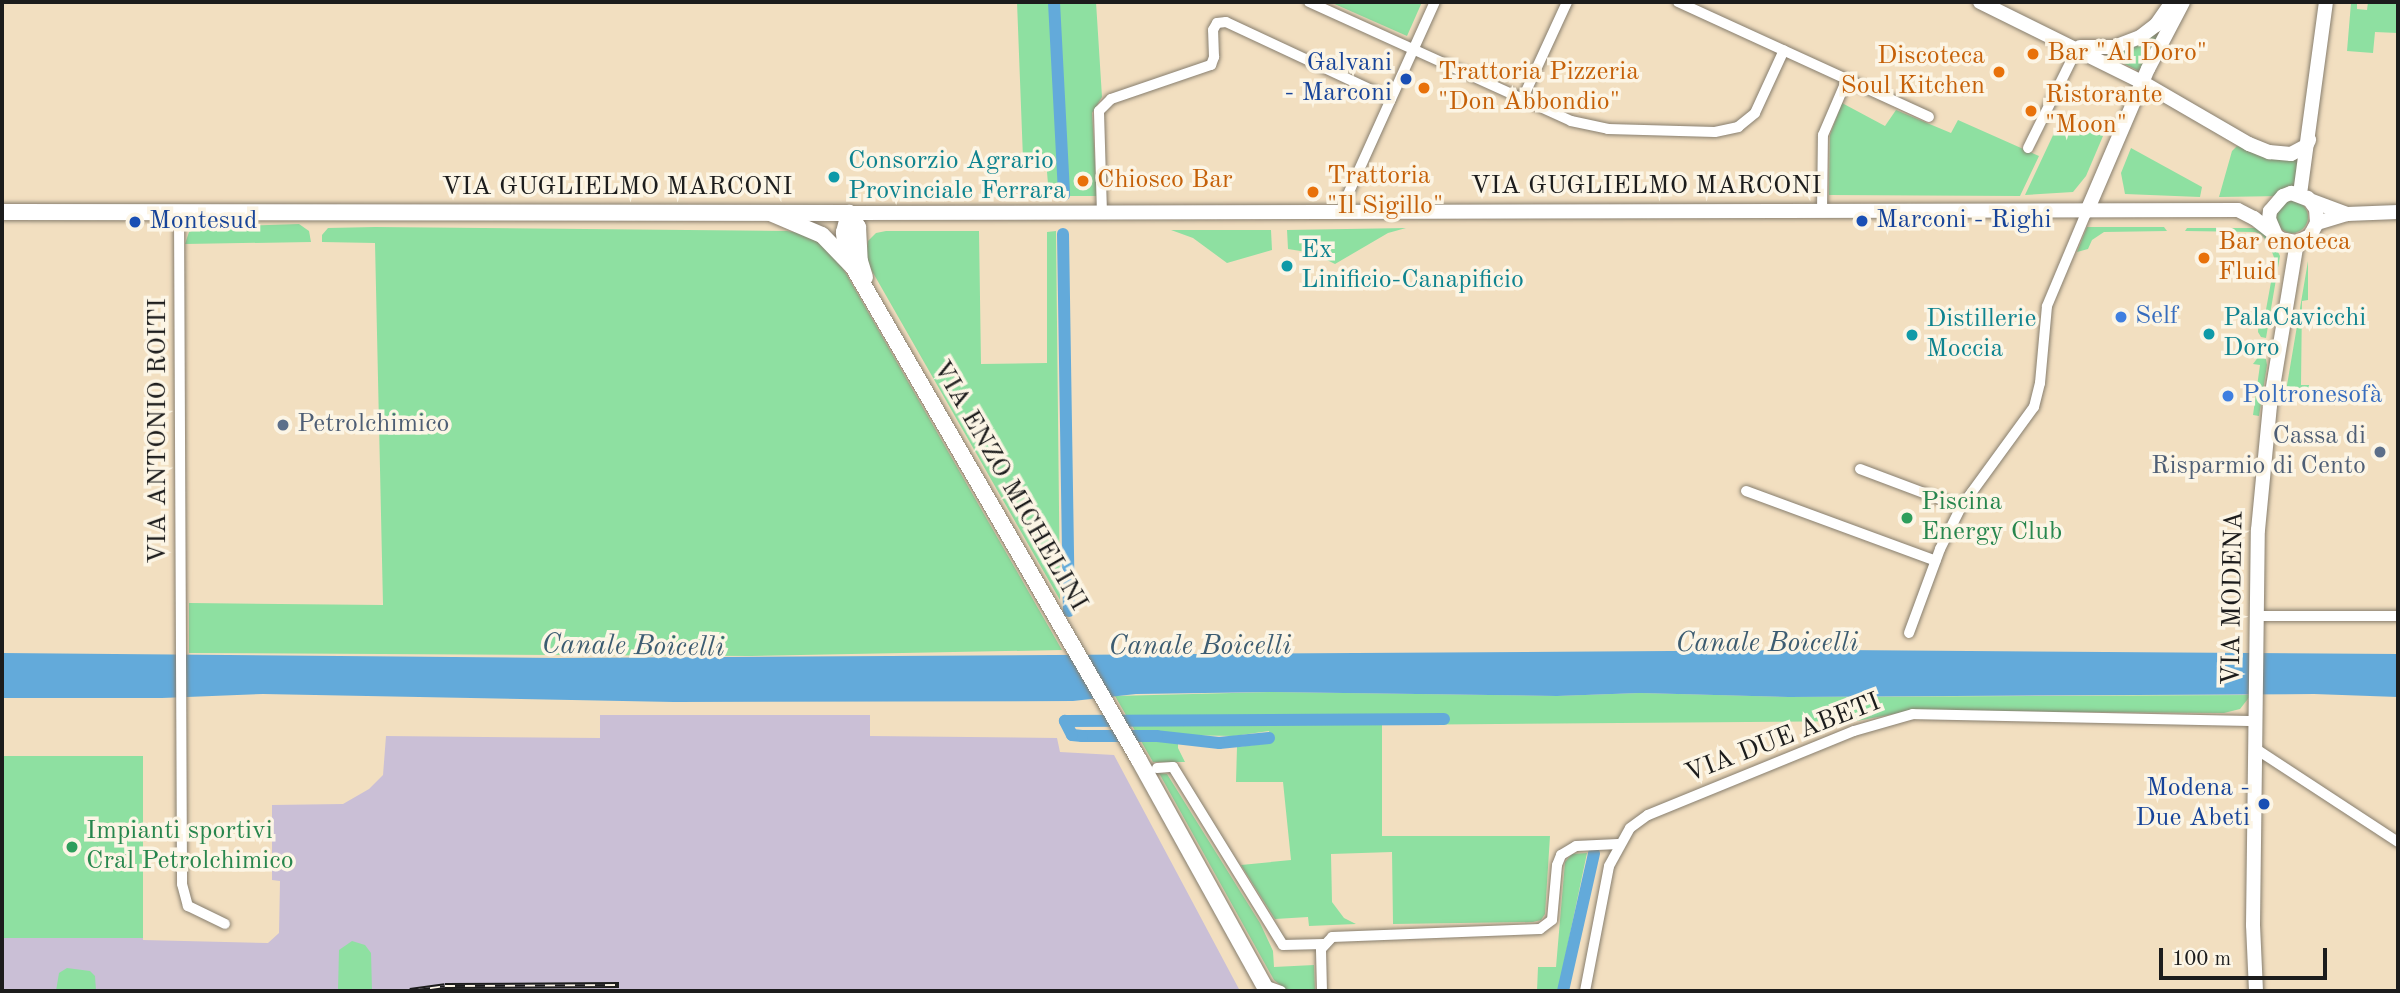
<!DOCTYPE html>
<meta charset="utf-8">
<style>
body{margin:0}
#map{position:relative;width:2400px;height:993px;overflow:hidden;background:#f2dfc0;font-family:"Old Standard TT",serif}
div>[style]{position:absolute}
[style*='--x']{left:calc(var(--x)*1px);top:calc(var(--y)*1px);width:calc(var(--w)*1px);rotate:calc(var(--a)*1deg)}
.industrial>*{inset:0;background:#cabfd6}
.green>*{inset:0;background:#8ee0a1;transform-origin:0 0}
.round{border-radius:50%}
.water>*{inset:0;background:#63aada}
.canal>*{height:12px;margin:-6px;padding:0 6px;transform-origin:6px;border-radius:6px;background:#63aada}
.roads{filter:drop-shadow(0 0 2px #877e6e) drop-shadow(0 0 2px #877e6e)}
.street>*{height:10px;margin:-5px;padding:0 5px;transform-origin:5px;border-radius:5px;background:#fff}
.secondary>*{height:14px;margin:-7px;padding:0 7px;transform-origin:7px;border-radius:7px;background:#fff}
.primary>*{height:16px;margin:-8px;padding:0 8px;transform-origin:8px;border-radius:8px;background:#fff}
.rail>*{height:6px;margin-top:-3px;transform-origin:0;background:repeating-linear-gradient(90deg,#fcf5e5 0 10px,#1c1c1c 0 20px);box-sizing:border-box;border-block:2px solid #1c1c1c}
.dots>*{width:19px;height:19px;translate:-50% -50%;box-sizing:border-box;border:4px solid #fcf5e5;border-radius:50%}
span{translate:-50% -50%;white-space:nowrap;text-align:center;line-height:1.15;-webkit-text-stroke:7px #fcf5e5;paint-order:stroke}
.food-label{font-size:26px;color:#c56008}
.left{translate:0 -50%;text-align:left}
.right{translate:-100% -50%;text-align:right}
.transit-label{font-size:26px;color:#164399}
.culture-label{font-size:26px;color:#0d838f}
.street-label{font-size:26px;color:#1c1c1c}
.shop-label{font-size:26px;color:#366cbe}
.service-label{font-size:26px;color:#4e5e75}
.leisure-label{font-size:26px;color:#27864d}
.water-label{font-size:28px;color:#3c5c71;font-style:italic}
.frame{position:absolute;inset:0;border:4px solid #1c1c1c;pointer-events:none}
.scale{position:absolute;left:2159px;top:948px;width:168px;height:32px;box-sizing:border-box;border:4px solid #1c1c1c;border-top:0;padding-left:9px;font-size:21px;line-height:24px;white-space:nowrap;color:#1c1c1c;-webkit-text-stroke:5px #fcf5e5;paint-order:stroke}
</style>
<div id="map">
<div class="industrial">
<i style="clip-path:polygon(600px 715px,870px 715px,870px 736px,1057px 738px,1060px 752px,1114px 755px,1240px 991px,2px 991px,2px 756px,143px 756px,143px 940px,268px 943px,279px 933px,280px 881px,272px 880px,272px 805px,343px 804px,369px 789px,383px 775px,386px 736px,600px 738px)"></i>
</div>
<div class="green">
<i style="clip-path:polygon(1017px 2px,1096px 2px,1102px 97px,1092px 113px,1097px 196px,1049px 196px,1046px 160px,1023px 159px)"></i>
<i style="clip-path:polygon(1330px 2px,1422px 2px,1407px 36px)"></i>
<i style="clip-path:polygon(2368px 2px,2398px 2px,2398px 33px,2375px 32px,2373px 53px,2347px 51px,2351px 3px,2357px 4px,2357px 9px,2367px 10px)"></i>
<i style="clip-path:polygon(2164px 26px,2139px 71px,2098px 51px)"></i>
<i style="clip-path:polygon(1842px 103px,1885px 126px,1896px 110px,1951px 133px,1958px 120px,2039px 156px,2020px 196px,1829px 195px,1830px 135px)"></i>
<i style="clip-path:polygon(2062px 116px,2103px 136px,2086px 176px,2073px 192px,2025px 195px)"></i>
<i style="clip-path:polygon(2237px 146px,2300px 155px,2294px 187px,2286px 187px,2283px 196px,2219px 197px,2232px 151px)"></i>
<i style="clip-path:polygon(2131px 148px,2202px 187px,2200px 197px,2125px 194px,2121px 173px)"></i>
<i class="round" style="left:2276px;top:201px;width:32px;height:32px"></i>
<i style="clip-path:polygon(299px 224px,309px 231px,311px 242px,185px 244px,189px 232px,203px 227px)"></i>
<i style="clip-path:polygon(375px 227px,787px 231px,810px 235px,830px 249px,845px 272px,1062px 650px,751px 656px,189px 653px,189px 603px,383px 605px,375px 243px,322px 242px,322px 235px,328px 228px)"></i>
<i style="clip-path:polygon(2087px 227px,2164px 227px,2167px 231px,2104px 232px,2092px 240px,2088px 249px,2077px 252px)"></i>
<i style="clip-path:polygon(1406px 228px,1388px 233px,1335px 264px,1313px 253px,1288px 249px,1287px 230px)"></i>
<i style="clip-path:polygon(2187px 228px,2261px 228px,2269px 234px,2280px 256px,2266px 338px,2261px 337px,2258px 332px,2259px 316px,2265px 315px,2275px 260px,2269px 244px,2261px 234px,2255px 232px,2185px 231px)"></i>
<i style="clip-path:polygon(1171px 230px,1271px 230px,1272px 250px,1227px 263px,1193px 238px)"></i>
<i style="clip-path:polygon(886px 231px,979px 231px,981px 364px,1047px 363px,1047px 232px,1056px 231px,1060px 600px,872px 271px,866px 259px,868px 241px,876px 233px)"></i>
<i style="clip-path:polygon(2308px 261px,2308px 300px,2302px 301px,2301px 385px,2309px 385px,2309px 397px,2285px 397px)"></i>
<i style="clip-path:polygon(2259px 356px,2266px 359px,2267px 365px,2259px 416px,2253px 415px,2260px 365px,2253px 364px)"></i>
<i style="clip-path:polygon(1271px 692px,1557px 696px,1640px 693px,1789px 697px,2251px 695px,2240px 709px,2224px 713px,1909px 711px,1857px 721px,1382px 725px,1382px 836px,1550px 836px,1545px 914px,1541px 920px,1533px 922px,1393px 924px,1392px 852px,1331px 854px,1332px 902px,1344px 918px,1356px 924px,1309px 926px,1308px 917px,1275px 919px,1241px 865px,1291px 860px,1283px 782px,1236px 782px,1237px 747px,1271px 743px,1269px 731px,1234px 736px,1178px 735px,1178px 748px,1185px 762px,1153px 762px,1115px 696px)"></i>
<i style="left:2px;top:756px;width:141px;height:182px"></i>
<i style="clip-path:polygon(1159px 773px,1167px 774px,1260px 923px,1273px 951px,1274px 967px,1314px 965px,1315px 991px,1288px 991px,1274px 980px)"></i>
<i style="clip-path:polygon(1587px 853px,1558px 991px,1537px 991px,1538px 967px,1556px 967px,1565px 862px,1572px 854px)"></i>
<i style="clip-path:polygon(352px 941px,365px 945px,371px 953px,372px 991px,338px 991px,339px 950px)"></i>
<i style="clip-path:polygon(67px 968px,90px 971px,95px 976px,96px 991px,56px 991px,59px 973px)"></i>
</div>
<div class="water">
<i style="clip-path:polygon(1838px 650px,2398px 654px,2398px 697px,2314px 694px,1789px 697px,1640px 693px,1557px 696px,1271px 692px,1136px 694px,1073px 701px,674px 702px,263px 694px,162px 698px,2px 698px,2px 653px,558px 658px)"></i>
</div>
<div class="canal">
<i style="--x:1054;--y:2;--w:193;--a:87"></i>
<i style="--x:1063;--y:234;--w:377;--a:89.1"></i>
<i style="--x:1269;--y:738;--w:50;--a:174.3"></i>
<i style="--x:1219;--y:743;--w:62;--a:-173.6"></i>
<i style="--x:1157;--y:736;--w:75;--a:180"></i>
<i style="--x:1082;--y:736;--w:10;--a:-174"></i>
<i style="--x:1072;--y:735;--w:16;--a:-117"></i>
<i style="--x:1065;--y:721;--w:379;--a:-0.3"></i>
<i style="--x:1563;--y:991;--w:141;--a:-77.3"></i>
</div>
<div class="roads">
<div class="street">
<i style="--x:1309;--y:2;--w:288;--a:24.4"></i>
<i style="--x:1571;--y:121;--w:38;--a:12"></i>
<i style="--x:1608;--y:129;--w:107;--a:1.6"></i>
<i style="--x:1715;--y:132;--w:24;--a:-12"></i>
<i style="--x:1738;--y:127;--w:22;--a:-39"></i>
<i style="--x:1755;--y:113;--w:69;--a:-65.3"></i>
<i style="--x:1678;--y:2;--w:276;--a:24.6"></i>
<i style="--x:1522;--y:100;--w:108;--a:-65.3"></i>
<i style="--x:2028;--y:148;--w:113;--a:-63.7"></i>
<i style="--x:1340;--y:212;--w:230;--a:-65.7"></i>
<i style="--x:1822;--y:212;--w:77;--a:-89.3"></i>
<i style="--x:1823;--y:135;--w:61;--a:-66.8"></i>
<i style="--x:1102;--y:213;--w:102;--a:-91.7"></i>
<i style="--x:1099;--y:111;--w:17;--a:-45"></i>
<i style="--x:1111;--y:99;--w:106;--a:-18.8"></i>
<i style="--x:1211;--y:65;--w:9;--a:-69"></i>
<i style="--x:1214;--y:57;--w:27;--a:-92"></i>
<i style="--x:1213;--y:30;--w:8;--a:-60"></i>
<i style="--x:1217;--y:23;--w:9;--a:-6"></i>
<i style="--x:1226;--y:22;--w:182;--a:25"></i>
<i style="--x:179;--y:214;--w:670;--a:89.74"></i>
<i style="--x:182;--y:884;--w:23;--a:75"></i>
<i style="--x:188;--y:906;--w:41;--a:25.9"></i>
<i style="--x:1860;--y:469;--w:108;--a:20.6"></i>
<i style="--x:1746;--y:491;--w:202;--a:20.2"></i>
<i style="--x:2256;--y:616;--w:142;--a:0"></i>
<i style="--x:1909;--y:633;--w:90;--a:-69.7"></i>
<i style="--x:1940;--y:549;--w:47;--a:-63.4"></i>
<i style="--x:1961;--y:507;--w:124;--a:-53.9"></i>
<i style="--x:2034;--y:407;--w:25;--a:-76"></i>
<i style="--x:2040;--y:383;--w:77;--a:-84.8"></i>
<i style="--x:2047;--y:306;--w:103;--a:-67.2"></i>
<i style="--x:2256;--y:749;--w:170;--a:33.2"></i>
<i style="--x:1157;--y:768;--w:16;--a:-4"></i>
<i style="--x:1173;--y:767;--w:209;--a:58.3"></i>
<i style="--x:1283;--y:945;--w:41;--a:-1.4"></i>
<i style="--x:1264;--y:985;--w:18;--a:19"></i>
<i style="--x:1322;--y:991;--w:42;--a:-91.4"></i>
<i style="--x:1321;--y:949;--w:16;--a:-47"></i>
<i style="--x:1332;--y:937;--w:208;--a:-2.2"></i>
<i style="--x:1540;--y:929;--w:15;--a:-37"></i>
<i style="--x:1552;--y:920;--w:55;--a:-84.8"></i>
<i style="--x:1557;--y:865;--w:11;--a:-68"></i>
<i style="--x:1561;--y:855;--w:17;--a:-31"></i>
<i style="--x:1576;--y:846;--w:42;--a:-2.7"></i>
<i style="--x:1585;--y:991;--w:127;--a:-79.1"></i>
<i style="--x:1609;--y:866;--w:43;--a:-61.1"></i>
<i style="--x:1630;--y:828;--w:22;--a:-36"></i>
<i style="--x:1648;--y:815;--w:222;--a:-22.2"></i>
<i style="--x:1854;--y:731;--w:61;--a:-16.1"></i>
<i style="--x:1913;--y:714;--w:343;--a:1.2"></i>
</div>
<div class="secondary">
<i style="--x:1980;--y:2;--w:181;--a:26.3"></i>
<i style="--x:2142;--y:82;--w:124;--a:30.1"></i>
<i style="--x:2249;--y:144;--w:22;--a:22"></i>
<i style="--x:2269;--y:152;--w:22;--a:5"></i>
<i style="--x:2291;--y:154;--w:17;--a:-28"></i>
<i style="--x:2306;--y:146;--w:7;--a:-63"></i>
<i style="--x:2080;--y:47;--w:34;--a:0"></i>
<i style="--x:2114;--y:47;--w:28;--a:-21"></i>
<i style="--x:2140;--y:37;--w:20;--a:-37"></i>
<i style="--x:2156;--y:25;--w:28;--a:-55"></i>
<i style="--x:2300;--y:194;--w:194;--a:-82.3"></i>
<i style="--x:2087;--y:211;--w:155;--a:-66.8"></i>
<i style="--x:2148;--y:69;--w:76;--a:-62.4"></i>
<i style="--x:849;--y:213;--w:1389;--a:-0.12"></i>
<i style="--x:2238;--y:210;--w:18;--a:27"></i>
<i style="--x:2254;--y:218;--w:34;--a:38"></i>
<i style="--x:2281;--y:239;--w:16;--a:11"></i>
<i style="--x:2297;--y:242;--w:14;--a:-25"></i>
<i style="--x:2310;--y:236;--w:15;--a:-62"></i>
<i style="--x:2317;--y:223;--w:14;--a:-94"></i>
<i style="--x:2316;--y:209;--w:14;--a:-126"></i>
<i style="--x:2317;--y:223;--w:31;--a:-17"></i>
<i style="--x:2347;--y:214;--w:51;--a:-2.2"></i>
<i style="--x:2275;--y:233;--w:15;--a:-113"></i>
<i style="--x:2269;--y:219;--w:8;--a:-83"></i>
<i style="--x:2270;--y:211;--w:20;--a:-49"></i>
<i style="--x:2283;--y:196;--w:9;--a:-21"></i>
<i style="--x:2291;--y:193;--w:60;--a:20.6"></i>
<i style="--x:2256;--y:991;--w:66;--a:-92.6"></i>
<i style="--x:2253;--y:925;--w:395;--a:-89.3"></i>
<i style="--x:2258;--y:530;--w:126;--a:-84.5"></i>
<i style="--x:2270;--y:405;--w:165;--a:-80.6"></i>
</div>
<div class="primary">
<i style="--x:2;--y:212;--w:847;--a:0.07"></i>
<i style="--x:770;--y:213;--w:56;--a:22.9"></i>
<i style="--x:822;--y:235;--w:45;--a:45.9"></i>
<i style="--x:853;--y:267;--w:570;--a:59.88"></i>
<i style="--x:1139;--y:760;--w:264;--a:61"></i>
<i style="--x:849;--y:213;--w:17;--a:57"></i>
<i style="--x:858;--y:227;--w:34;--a:87"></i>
<i style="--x:860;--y:261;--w:17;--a:73"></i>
<i style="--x:847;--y:258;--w:26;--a:-97"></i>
<i style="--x:844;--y:232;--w:20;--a:-75"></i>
</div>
</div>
<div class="rail">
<i style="--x:410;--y:991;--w:35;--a:-8"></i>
<i style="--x:445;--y:986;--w:174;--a:-0.3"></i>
</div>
<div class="dots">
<i style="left:2033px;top:54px;background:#e8710a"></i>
<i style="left:1999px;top:72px;background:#e8710a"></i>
<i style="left:1406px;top:79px;background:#1a4fb4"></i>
<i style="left:1424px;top:88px;background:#e8710a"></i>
<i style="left:2031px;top:111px;background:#e8710a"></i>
<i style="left:834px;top:177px;background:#0f9aa8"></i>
<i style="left:1083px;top:181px;background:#e8710a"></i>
<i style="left:1313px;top:192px;background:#e8710a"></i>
<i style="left:1862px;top:221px;background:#1a4fb4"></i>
<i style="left:135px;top:222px;background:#1a4fb4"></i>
<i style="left:2204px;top:258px;background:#e8710a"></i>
<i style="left:1287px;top:266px;background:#0f9aa8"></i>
<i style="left:2121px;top:317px;background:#3f7fe0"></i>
<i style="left:2209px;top:334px;background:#0f9aa8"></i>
<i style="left:1912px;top:335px;background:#0f9aa8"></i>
<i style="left:2228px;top:396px;background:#3f7fe0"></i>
<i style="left:283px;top:425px;background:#5c6f8a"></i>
<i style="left:2380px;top:452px;background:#5c6f8a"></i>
<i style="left:1907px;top:518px;background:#2e9e5b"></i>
<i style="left:2264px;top:804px;background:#1a4fb4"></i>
<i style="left:72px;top:847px;background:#2e9e5b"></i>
</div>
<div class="food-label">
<span class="left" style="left:2047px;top:54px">Bar "Al Doro"</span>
<span class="right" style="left:1985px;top:72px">Discoteca<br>Soul Kitchen</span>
<span class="left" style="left:1438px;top:88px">Trattoria Pizzeria<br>"Don Abbondio"</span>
<span class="left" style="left:2045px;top:111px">Ristorante<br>"Moon"</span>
<span class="left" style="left:1327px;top:192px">Trattoria<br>"Il Sigillo"</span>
<span class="left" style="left:1097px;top:181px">Chiosco Bar</span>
<span class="left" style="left:2218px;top:258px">Bar enoteca<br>Fluid</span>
</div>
<div class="transit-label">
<span class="right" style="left:1392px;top:79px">Galvani<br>- Marconi</span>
<span class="left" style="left:1876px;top:221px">Marconi - Righi</span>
<span class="left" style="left:149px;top:222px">Montesud</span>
<span class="right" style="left:2250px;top:804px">Modena -<br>Due Abeti</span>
</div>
<div class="culture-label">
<span class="left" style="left:848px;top:177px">Consorzio Agrario<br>Provinciale Ferrara</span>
<span class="left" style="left:1301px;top:266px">Ex<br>Linificio-Canapificio</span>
<span class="left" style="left:2223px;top:334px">PalaCavicchi<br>Doro</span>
<span class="left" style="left:1926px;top:335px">Distillerie<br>Moccia</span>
</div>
<div class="street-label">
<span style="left:1646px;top:187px">VIA GUGLIELMO MARCONI</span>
<span style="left:617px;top:188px">VIA GUGLIELMO MARCONI</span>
<span style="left:159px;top:431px;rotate:-90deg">VIA ANTONIO ROITI</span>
<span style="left:1009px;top:486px;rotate:60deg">VIA ENZO MICHELINI</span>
<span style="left:2234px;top:598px;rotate:-89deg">VIA MODENA</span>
<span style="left:1783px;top:739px;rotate:-21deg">VIA DUE ABETI</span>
</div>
<div class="shop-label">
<span class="left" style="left:2135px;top:317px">Self</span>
<span class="left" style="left:2242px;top:396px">Poltronesofà</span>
</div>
<div class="service-label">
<span class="left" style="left:297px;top:425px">Petrolchimico</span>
<span class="right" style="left:2366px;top:452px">Cassa di<br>Risparmio di Cento</span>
</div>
<div class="leisure-label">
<span class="left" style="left:1921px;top:518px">Piscina<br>Energy Club</span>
<span class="left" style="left:86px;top:847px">Impianti sportivi<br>Cral Petrolchimico</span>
</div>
<div class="water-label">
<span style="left:1767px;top:644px">Canale Boicelli</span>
<span style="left:633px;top:647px;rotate:1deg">Canale Boicelli</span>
<span style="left:1200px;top:647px">Canale Boicelli</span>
</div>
<div class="frame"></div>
<div class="scale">100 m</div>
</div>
